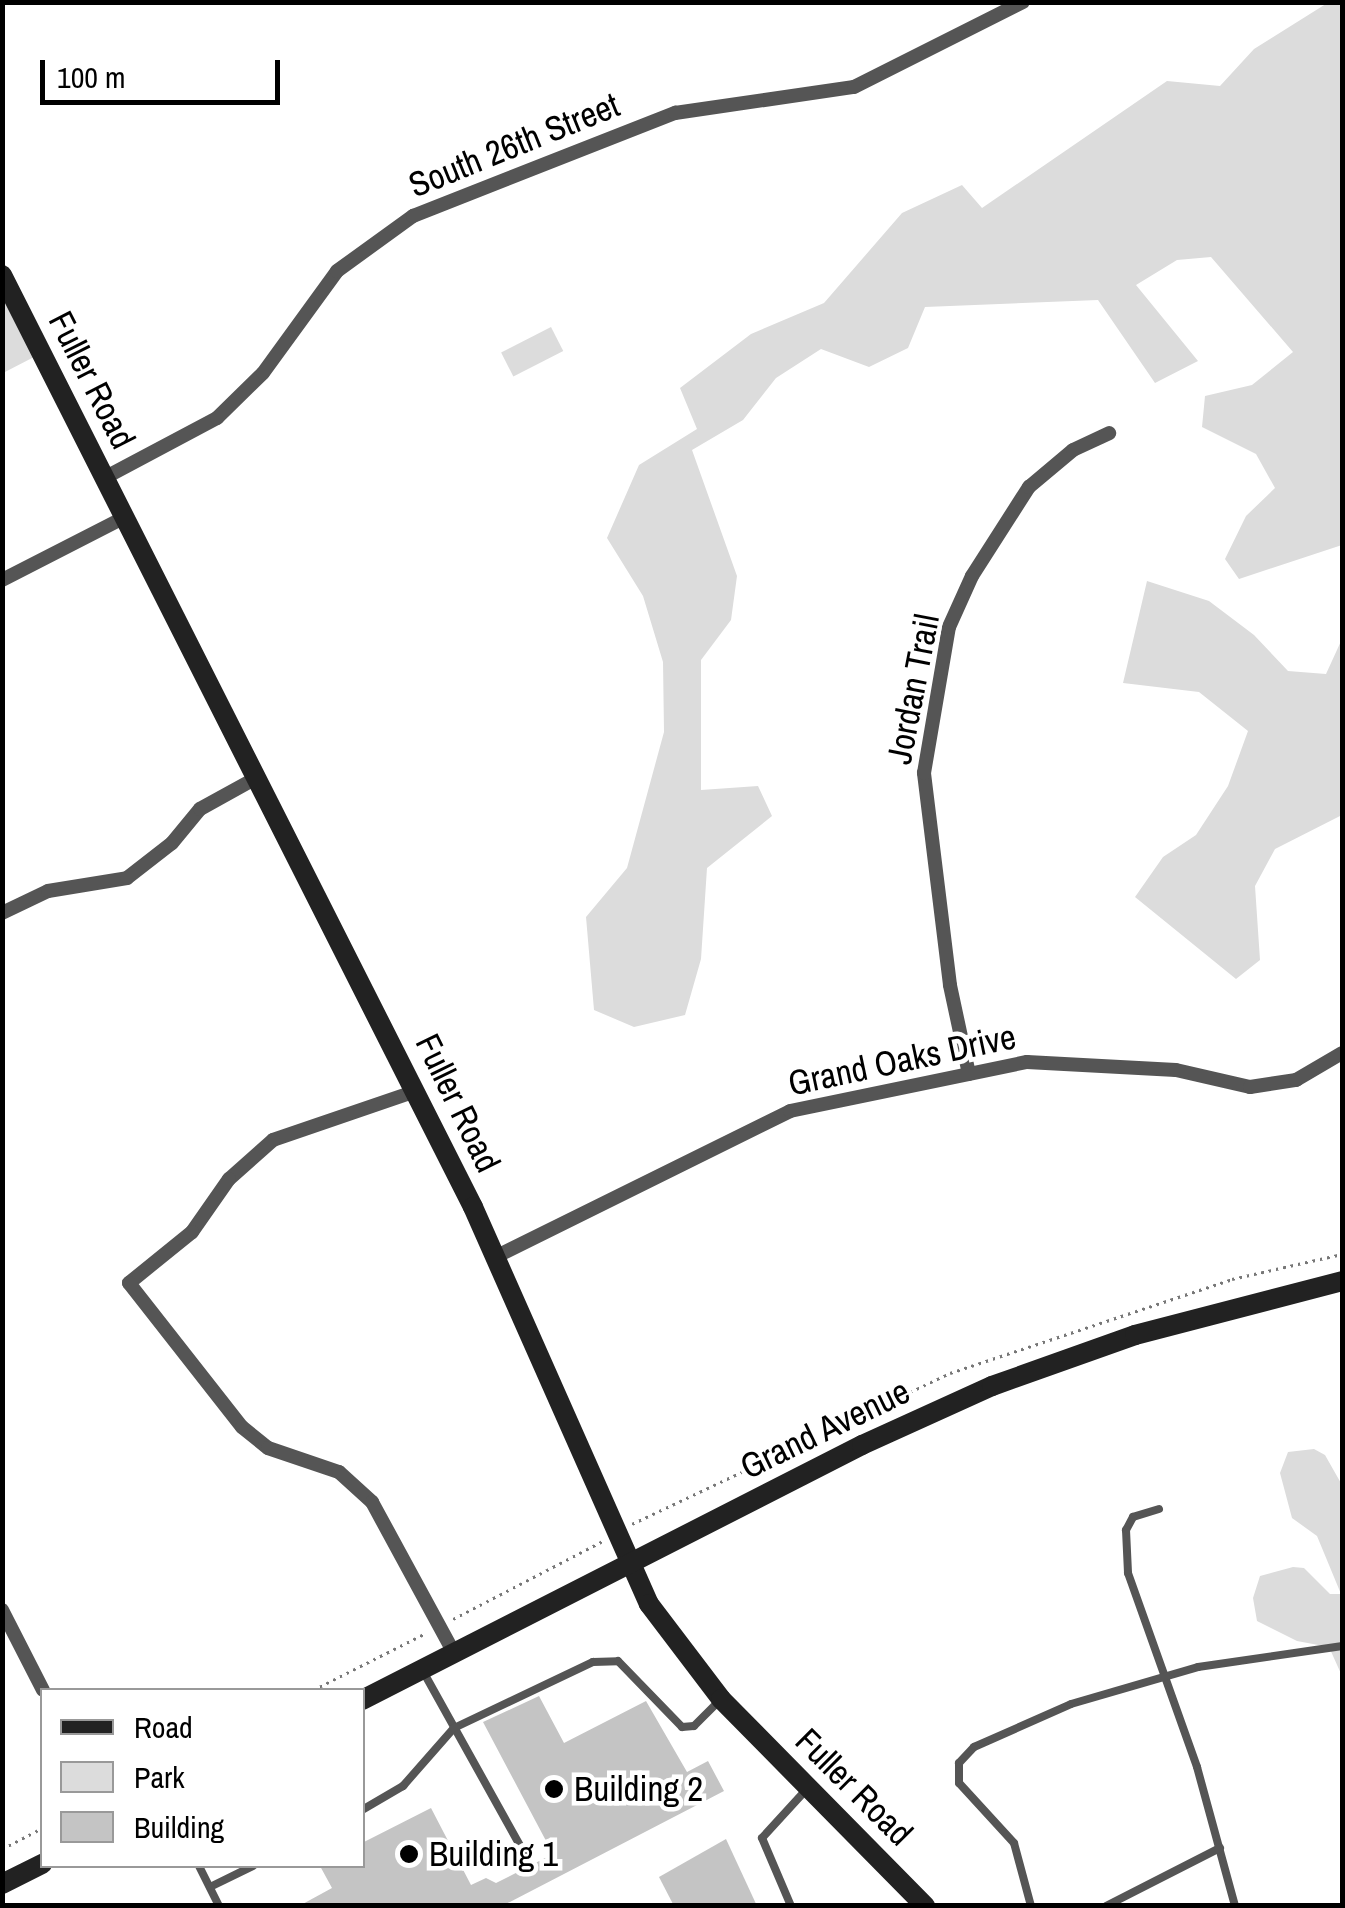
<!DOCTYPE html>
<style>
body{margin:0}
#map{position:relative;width:1345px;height:1908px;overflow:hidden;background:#fff;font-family:"Archivo Narrow",sans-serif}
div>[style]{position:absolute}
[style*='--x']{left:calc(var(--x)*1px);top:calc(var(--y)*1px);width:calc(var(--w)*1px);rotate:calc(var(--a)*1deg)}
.green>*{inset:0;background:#dcdcdc;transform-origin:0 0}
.building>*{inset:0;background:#c4c4c4}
.path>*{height:2.5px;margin-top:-1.25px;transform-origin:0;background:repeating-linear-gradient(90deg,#777 0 2.5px,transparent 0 7.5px)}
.lane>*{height:8px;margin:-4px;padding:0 4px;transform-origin:4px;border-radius:4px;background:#555}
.street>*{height:14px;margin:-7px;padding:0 7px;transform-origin:7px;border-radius:7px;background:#555}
.secondary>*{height:20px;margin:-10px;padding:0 10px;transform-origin:10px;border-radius:10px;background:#222}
.dots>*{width:28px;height:28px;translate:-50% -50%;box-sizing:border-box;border:5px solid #fff;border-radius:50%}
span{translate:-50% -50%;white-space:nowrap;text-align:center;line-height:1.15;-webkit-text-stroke:9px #fff;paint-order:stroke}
.street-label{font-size:35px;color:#000}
.poi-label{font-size:35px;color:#000}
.left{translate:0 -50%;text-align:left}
.frame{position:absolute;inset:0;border:5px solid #000;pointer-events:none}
.legend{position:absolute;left:40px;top:1688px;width:325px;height:180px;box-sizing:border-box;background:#fff;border:2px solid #999;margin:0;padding:12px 18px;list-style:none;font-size:30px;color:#000}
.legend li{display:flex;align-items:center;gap:20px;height:50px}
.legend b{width:50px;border:2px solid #999}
.scale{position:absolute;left:40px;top:60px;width:240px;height:45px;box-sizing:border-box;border:5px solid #000;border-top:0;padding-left:12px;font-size:30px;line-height:35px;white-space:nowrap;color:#000;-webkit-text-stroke:8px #fff;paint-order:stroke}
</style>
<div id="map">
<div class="green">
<i style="clip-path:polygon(1329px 2px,1342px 3px,1342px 545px,1239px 579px,1225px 559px,1246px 516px,1275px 488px,1256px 454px,1202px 427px,1205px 396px,1252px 385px,1293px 352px,1211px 257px,1177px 260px,1136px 285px,1198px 361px,1155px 383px,1098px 300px,925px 307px,908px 348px,869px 367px,821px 349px,776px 378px,743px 420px,692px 450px,737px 576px,731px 620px,701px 660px,701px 790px,758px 786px,772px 816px,707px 868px,701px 959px,685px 1015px,634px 1027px,594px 1010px,586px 917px,627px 868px,664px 732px,663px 662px,643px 596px,607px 538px,639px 465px,697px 429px,680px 388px,751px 334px,824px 303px,902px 213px,962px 185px,982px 208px,1167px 81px,1220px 86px,1254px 49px)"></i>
<i style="clip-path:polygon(2px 295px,34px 357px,3px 373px,2px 373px)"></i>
<i style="left:551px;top:327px;width:27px;height:56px;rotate:63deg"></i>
<i style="clip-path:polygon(1147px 581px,1209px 601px,1254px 635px,1288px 671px,1326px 674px,1342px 639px,1342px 815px,1275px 849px,1255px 886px,1260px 960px,1236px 979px,1135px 897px,1163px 857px,1196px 835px,1228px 786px,1248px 731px,1199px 692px,1123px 683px)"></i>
<i style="clip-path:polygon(1314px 1449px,1325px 1455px,1342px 1485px,1342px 1676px,1329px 1647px,1297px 1641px,1257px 1621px,1253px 1598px,1260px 1576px,1293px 1567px,1304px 1568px,1330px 1594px,1341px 1594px,1317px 1536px,1292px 1518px,1280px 1473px,1288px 1452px)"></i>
</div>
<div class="building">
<i style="clip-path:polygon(539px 1696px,564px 1743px,646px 1701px,687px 1772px,708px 1761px,724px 1791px,502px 1906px,299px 1906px,332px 1888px,320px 1866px,362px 1866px,362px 1843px,431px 1808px,471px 1885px,486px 1878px,496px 1883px,553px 1854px,483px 1722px)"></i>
<i style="clip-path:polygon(726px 1839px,757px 1906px,674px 1906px,659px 1877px)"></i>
</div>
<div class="path">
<i style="--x:632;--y:1524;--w:352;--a:-25.4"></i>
<i style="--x:950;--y:1373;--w:297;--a:-18.4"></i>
<i style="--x:1232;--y:1279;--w:113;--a:-12.8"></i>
<i style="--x:453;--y:1619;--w:169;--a:-27.5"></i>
<i style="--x:313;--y:1690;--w:124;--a:-26.8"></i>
<i style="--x:2;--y:1849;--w:45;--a:-27.7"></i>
</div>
<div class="lane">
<i style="--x:1159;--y:1509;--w:27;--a:163"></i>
<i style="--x:1133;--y:1517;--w:15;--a:118"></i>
<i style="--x:1126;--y:1530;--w:43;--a:87.3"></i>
<i style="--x:1128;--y:1573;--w:206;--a:70.4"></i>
<i style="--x:1197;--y:1767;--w:144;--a:74.7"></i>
<i style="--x:424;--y:1673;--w:210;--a:60.9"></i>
<i style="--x:362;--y:1810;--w:48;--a:-30.3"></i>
<i style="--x:403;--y:1786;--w:77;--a:-48.7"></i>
<i style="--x:454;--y:1728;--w:154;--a:-25.4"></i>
<i style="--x:593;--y:1662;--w:25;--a:-2"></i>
<i style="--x:618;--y:1661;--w:92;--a:45.9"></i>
<i style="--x:682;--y:1727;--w:12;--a:-5"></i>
<i style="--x:694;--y:1726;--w:34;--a:-45"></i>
<i style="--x:199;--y:1866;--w:45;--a:63.4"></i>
<i style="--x:210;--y:1887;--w:48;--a:-26"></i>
<i style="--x:791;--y:1906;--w:74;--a:-113.1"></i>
<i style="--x:762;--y:1838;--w:64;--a:-47.5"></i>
<i style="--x:1031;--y:1906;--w:65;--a:-105.1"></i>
<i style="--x:1014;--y:1843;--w:81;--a:-132.5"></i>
<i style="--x:959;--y:1783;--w:20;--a:-90"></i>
<i style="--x:959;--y:1763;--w:22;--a:-47"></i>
<i style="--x:974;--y:1747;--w:106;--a:-23.9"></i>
<i style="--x:1071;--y:1704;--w:132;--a:-16.2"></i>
<i style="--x:1198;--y:1667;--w:146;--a:-8.3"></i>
<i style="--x:1106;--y:1906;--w:128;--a:-27"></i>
</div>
<div class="street">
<i style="--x:106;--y:477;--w:126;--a:-28"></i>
<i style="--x:217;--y:418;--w:64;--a:-44.4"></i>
<i style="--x:263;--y:373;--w:126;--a:-54"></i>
<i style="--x:337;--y:271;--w:94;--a:-35.9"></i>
<i style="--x:413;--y:216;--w:282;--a:-21.5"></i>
<i style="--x:675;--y:113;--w:181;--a:-8.3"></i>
<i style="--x:854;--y:87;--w:189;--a:-26.7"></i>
<i style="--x:2;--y:580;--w:138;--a:-27.1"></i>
<i style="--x:2;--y:913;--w:51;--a:-25.6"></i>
<i style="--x:48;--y:891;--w:80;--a:-9.3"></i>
<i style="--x:127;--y:878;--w:57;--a:-37.9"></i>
<i style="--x:172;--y:843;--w:44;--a:-50.5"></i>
<i style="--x:200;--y:809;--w:66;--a:-28.9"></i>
<i style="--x:969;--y:1074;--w:91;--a:-102.1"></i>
<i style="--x:950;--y:985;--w:214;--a:-97"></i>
<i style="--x:924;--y:773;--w:148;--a:-80.3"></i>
<i style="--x:949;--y:627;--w:56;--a:-65.7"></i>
<i style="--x:972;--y:576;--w:106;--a:-57.4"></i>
<i style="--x:1029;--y:487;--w:57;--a:-40.1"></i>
<i style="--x:1073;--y:450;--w:40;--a:-25"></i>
<i style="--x:416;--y:1091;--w:151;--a:161.1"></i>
<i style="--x:273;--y:1140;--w:59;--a:138.4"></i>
<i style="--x:229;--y:1179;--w:65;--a:124.9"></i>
<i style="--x:192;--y:1232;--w:81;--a:141"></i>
<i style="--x:129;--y:1283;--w:183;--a:51.9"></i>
<i style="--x:242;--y:1427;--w:33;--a:39"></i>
<i style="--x:268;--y:1448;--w:75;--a:18.7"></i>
<i style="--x:339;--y:1472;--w:45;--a:42.3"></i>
<i style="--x:372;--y:1502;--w:172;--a:61.5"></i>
<i style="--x:495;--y:1257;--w:329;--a:-26.3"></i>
<i style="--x:790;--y:1111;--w:242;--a:-11.7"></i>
<i style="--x:1027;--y:1062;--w:149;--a:3.1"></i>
<i style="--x:1176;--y:1070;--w:76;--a:12.9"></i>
<i style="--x:1250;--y:1087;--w:47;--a:-8.7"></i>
<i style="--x:1296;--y:1080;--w:53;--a:-30.4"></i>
<i style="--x:2;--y:1610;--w:90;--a:62.9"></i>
</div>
<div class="secondary">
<i style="--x:2;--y:275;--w:1044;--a:63.19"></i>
<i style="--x:473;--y:1207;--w:434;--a:66.1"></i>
<i style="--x:649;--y:1604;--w:119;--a:52.8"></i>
<i style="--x:721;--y:1699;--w:291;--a:45.4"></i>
<i style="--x:362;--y:1700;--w:561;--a:-27.02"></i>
<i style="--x:862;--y:1445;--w:143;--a:-24.4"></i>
<i style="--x:992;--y:1386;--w:152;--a:-19.6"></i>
<i style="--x:1135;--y:1335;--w:214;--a:-14.6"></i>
<i style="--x:2;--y:1884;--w:45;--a:-26.6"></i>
</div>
<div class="dots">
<i style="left:554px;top:1789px;background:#000"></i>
<i style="left:409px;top:1854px;background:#000"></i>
</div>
<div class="street-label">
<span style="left:514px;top:145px;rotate:-22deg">South 26th Street</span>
<span style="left:92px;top:380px;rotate:63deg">Fuller Road</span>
<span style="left:913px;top:689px;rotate:-79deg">Jordan Trail</span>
<span style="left:902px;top:1060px;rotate:-12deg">Grand Oaks Drive</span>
<span style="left:458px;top:1103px;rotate:64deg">Fuller Road</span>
<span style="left:825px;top:1429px;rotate:-26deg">Grand Avenue</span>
<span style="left:854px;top:1787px;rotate:45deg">Fuller Road</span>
</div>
<div class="poi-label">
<span class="left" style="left:574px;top:1789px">Building 2</span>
<span class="left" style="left:429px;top:1854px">Building 1</span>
</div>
<div class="frame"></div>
<ul class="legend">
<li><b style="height:12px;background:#222"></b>Road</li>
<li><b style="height:28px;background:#dcdcdc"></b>Park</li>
<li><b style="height:28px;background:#c4c4c4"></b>Building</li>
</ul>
<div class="scale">100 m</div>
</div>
